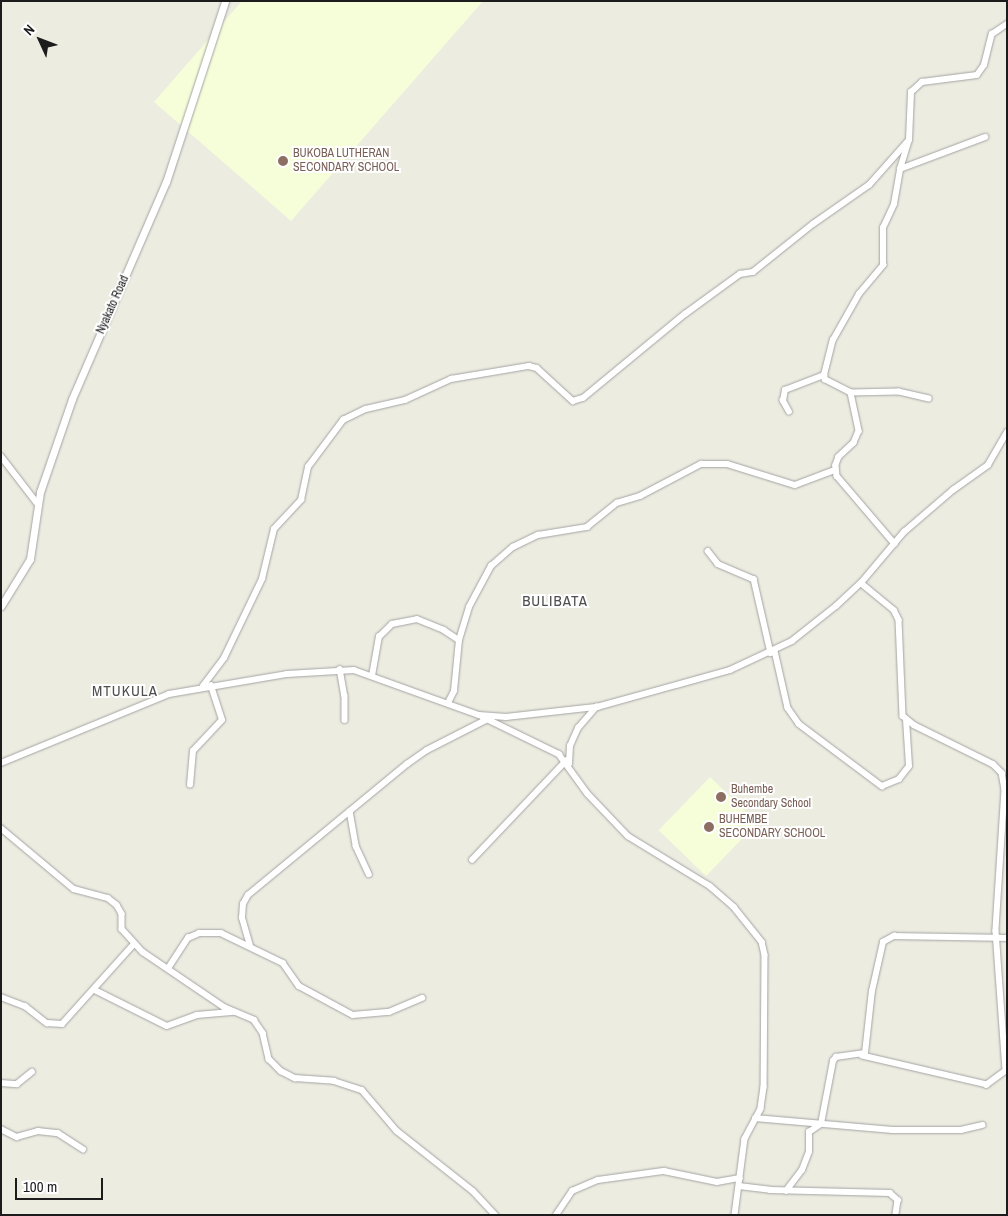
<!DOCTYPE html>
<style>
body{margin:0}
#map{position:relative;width:1008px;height:1216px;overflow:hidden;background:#edece1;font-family:"Archivo Narrow",sans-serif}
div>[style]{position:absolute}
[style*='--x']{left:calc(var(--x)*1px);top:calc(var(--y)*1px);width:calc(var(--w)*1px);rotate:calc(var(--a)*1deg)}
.education>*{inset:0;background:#f6fed9;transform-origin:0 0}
.roads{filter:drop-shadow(0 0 1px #a3a3a3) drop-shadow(0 0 1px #a3a3a3)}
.minor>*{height:5.5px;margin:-2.75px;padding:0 2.75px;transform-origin:2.75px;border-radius:2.75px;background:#fff}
.tertiary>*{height:7px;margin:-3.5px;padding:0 3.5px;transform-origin:3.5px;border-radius:3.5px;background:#fff}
.dots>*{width:14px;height:14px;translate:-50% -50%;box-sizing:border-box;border:2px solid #fff;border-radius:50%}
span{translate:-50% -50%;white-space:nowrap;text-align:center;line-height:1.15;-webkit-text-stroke:4px #fff;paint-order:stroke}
.education-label{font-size:12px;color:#785e54}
.left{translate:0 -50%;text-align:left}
.street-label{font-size:12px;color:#1c1c1c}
.quarter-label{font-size:15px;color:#4f4f4f;letter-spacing:1px}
.frame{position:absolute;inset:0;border:2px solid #1c1c1c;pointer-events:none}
.north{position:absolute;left:15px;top:15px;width:50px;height:50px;-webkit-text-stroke:4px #fff;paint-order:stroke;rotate:313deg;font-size:14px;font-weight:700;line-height:20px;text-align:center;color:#1c1c1c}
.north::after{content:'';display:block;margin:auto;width:18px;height:22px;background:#1c1c1c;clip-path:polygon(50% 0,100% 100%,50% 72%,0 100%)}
.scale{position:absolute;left:15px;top:1178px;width:88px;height:22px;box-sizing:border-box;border:2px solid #1c1c1c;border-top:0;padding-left:6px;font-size:15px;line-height:18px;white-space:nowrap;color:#1c1c1c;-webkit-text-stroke:4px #fff;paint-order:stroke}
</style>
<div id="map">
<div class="education">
<i style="clip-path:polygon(242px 1px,483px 1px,291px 221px,154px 102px)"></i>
<i style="left:710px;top:777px;width:66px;height:74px;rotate:44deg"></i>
</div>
<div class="roads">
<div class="minor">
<i style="--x:900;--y:169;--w:91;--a:-20.6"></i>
<i style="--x:851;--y:393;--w:39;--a:78"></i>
<i style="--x:859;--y:431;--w:13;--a:113"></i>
<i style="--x:854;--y:443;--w:21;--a:137"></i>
<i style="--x:839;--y:457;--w:9;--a:111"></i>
<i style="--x:836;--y:465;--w:11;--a:85"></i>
<i style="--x:837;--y:476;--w:89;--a:49.5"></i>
<i style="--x:929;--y:399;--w:31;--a:-167"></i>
<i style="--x:899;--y:392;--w:48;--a:178.8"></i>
<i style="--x:851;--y:393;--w:29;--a:-153"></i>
<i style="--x:825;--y:380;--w:5;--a:-101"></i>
<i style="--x:824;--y:375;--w:36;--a:-76"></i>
<i style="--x:833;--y:340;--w:53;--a:-60.5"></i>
<i style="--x:859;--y:294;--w:38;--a:-50"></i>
<i style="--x:883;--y:265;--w:37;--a:-90"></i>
<i style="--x:883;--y:228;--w:26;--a:-65"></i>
<i style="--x:894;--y:204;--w:36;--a:-80"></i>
<i style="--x:900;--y:169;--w:30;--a:-73"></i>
<i style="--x:909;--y:140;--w:48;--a:-87.6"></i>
<i style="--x:911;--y:92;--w:15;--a:-42"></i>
<i style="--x:922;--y:82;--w:55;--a:-7.3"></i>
<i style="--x:977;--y:75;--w:12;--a:-55"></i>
<i style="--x:984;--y:65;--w:32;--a:-76"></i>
<i style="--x:992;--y:34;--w:18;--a:-34"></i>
<i style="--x:789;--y:412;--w:13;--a:-119"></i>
<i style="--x:783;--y:401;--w:11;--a:-80"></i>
<i style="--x:785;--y:390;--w:42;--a:-21"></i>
<i style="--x:1;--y:456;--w:61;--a:52.4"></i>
<i style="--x:708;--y:551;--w:16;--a:52"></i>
<i style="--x:718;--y:564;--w:39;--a:23"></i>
<i style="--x:754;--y:579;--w:76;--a:77.1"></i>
<i style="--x:861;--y:583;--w:43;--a:39.3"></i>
<i style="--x:894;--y:610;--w:11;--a:63"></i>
<i style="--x:899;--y:620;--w:96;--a:87.6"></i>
<i style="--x:903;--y:716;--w:14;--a:39"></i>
<i style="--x:914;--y:725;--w:88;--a:26.3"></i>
<i style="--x:993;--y:764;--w:13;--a:45"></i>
<i style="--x:1002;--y:773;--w:17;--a:80"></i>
<i style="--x:1005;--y:790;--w:141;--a:93.7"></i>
<i style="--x:996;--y:931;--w:140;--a:85.9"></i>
<i style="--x:1006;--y:1071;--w:24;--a:144"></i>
<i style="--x:987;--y:1085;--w:128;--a:-166.9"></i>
<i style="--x:775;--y:651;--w:58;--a:77.2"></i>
<i style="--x:788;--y:708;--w:19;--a:55"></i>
<i style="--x:799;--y:724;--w:104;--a:36.8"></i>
<i style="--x:882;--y:786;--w:18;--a:-22"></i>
<i style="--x:899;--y:779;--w:16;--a:-52"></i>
<i style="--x:909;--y:766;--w:46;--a:-93.7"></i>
<i style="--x:340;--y:669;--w:27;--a:80"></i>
<i style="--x:345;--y:696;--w:24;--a:90"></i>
<i style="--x:372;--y:676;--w:40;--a:-80"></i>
<i style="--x:379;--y:637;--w:18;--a:-45"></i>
<i style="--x:392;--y:624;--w:25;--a:-11"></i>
<i style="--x:417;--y:619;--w:29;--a:22"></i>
<i style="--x:444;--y:630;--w:18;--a:34"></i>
<i style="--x:203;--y:686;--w:35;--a:-53"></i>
<i style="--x:224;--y:658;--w:88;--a:-64.3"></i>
<i style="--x:262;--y:579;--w:51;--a:-76.5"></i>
<i style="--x:274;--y:529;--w:40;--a:-47"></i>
<i style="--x:301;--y:500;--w:34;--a:-78"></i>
<i style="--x:308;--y:467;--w:59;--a:-53.3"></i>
<i style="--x:343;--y:420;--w:25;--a:-26"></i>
<i style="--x:366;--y:409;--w:40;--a:-13"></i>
<i style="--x:405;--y:400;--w:51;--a:-24.5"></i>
<i style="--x:451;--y:379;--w:79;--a:-9.5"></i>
<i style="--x:529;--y:366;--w:8;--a:14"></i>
<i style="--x:537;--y:368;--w:49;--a:42.5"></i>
<i style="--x:573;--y:401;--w:10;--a:-17"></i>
<i style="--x:583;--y:398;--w:132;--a:-39.5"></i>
<i style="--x:685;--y:314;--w:68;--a:-36"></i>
<i style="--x:740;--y:274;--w:13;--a:-9"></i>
<i style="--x:753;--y:272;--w:77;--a:-38.7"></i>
<i style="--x:813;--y:224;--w:68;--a:-34.9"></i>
<i style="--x:869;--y:185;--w:60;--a:-48.4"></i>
<i style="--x:449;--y:701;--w:11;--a:-63"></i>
<i style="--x:454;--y:691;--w:51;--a:-84.4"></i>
<i style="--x:459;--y:640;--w:34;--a:-73"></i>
<i style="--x:469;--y:607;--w:47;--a:-61.8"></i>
<i style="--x:491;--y:566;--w:29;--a:-41"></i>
<i style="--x:513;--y:547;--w:28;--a:-26"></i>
<i style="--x:538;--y:535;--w:50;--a:-9.3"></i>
<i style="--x:587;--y:527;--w:38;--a:-39"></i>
<i style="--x:617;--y:503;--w:24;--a:-17"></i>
<i style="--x:640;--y:496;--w:69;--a:-27.7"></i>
<i style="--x:701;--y:464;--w:26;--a:0"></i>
<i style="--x:727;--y:464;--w:71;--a:17.2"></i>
<i style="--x:795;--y:485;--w:43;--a:-20.6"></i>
<i style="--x:483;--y:717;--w:85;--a:26"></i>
<i style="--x:559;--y:754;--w:49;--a:54.1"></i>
<i style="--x:588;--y:794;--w:58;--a:46.4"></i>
<i style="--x:628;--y:836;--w:96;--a:31.4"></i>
<i style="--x:710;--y:886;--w:32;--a:41"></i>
<i style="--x:734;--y:907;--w:45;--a:51.3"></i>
<i style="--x:762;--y:942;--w:13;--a:77"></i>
<i style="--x:765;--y:955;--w:132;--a:90.4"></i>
<i style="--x:764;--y:1087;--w:22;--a:98"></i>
<i style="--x:761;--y:1109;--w:34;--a:118"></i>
<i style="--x:745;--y:1139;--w:77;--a:97.5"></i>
<i style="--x:1;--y:763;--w:182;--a:-22.3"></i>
<i style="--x:169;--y:694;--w:120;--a:-9.6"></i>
<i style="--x:287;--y:674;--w:67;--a:-3.4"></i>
<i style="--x:354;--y:670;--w:133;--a:19.8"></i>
<i style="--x:479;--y:715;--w:27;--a:4"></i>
<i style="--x:506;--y:717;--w:92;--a:-6.3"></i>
<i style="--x:597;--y:707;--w:138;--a:-15.5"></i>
<i style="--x:730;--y:670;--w:68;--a:-25.1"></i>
<i style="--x:792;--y:641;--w:56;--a:-38.5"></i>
<i style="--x:836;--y:606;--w:34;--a:-43"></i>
<i style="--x:861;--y:583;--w:67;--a:-49.9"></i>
<i style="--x:904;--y:532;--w:65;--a:-40.6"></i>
<i style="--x:953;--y:490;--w:43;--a:-35.5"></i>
<i style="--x:988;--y:465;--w:38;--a:-60"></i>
<i style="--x:569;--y:764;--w:18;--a:-87"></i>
<i style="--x:570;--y:746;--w:20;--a:-66"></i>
<i style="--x:578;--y:728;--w:28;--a:-49"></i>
<i style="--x:190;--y:785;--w:34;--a:-85"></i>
<i style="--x:193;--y:751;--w:42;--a:-46.9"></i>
<i style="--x:222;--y:720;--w:36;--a:-108"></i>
<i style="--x:350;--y:811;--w:36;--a:80"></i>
<i style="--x:356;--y:846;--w:31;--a:65"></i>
<i style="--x:1;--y:828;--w:95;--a:39.9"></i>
<i style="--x:74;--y:889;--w:35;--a:15"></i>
<i style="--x:108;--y:898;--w:11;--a:38"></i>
<i style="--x:117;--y:905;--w:10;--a:61"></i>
<i style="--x:122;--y:914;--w:15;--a:90"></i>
<i style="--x:122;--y:929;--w:31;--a:48"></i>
<i style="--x:143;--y:952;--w:98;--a:34.2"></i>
<i style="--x:224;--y:1007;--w:33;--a:23"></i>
<i style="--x:254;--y:1020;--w:16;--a:55"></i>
<i style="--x:263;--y:1033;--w:27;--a:77"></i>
<i style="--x:269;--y:1059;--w:17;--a:45"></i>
<i style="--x:281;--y:1071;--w:16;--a:27"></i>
<i style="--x:295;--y:1078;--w:39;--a:4"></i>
<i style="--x:334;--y:1081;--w:29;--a:18"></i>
<i style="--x:362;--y:1090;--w:54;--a:49.5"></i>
<i style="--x:397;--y:1131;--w:97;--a:38.3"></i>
<i style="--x:473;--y:1191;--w:33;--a:47"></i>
<i style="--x:472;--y:860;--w:137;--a:-46.5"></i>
<i style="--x:250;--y:946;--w:29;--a:-106"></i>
<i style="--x:242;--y:918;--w:14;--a:-86"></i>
<i style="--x:243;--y:904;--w:10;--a:-61"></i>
<i style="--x:248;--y:895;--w:206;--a:-39.5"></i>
<i style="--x:407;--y:764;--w:24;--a:-35"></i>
<i style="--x:427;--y:750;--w:66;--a:-27"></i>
<i style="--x:169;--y:967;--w:35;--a:-57"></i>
<i style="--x:188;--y:938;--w:12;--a:-24"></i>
<i style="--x:199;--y:933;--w:22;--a:0"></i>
<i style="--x:221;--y:933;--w:69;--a:25.8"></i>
<i style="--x:283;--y:963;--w:28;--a:55"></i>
<i style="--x:299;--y:986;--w:61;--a:28.2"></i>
<i style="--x:353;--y:1015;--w:36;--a:-5"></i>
<i style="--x:389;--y:1012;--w:36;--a:-23"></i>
<i style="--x:95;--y:990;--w:80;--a:26.6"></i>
<i style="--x:167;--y:1026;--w:32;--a:-20"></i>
<i style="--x:197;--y:1015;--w:37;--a:-5"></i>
<i style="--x:1;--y:997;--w:26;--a:21"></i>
<i style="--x:25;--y:1006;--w:28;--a:38"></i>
<i style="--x:47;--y:1023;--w:15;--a:4"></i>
<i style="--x:62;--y:1024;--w:108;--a:-48"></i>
<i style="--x:1;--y:1083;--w:16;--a:4"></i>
<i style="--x:17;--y:1084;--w:19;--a:-39"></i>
<i style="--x:755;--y:1118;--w:138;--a:5"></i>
<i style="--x:892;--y:1130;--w:69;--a:0"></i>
<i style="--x:961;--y:1130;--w:22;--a:-13"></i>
<i style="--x:1;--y:1129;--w:18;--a:27"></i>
<i style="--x:17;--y:1137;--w:22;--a:-16"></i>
<i style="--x:38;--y:1131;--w:20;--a:6"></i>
<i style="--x:58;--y:1133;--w:30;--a:33"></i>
<i style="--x:739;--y:1186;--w:31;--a:7"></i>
<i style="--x:770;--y:1190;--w:120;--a:1.4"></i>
<i style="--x:890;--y:1193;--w:11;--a:41"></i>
<i style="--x:898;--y:1200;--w:15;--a:98"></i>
<i style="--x:786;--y:1191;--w:26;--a:-53"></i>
<i style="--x:802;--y:1170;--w:19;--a:-69"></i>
<i style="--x:809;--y:1152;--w:20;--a:-90"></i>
<i style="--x:809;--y:1132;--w:14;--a:-34"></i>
<i style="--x:821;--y:1124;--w:64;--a:-79.2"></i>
<i style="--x:833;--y:1061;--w:5;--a:-53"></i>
<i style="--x:836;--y:1057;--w:29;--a:-8"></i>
<i style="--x:865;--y:1053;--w:62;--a:-83.6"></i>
<i style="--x:872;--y:991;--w:50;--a:-77.3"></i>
<i style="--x:883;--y:942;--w:13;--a:-29"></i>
<i style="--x:894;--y:936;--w:113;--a:1"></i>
<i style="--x:556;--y:1215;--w:29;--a:-56"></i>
<i style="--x:572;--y:1191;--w:28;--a:-23"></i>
<i style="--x:598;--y:1180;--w:67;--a:-7.8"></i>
<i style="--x:664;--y:1171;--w:54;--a:11.7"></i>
<i style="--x:717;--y:1182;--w:23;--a:-10"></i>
</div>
<div class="tertiary">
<i style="--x:1;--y:606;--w:55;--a:-58.3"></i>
<i style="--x:30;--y:559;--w:68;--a:-81.5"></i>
<i style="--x:40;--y:492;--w:98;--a:-71"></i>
<i style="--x:72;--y:399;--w:236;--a:-66.6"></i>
<i style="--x:166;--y:182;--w:190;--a:-71.9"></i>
</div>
</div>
<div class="dots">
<i style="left:283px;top:161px;background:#8d6e63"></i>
<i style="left:721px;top:797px;background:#8d6e63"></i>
<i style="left:709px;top:827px;background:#8d6e63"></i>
</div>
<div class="education-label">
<span class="left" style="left:293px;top:161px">BUKOBA LUTHERAN<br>SECONDARY SCHOOL</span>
<span class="left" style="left:731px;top:797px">Buhembe<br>Secondary School</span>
<span class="left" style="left:719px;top:827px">BUHEMBE<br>SECONDARY SCHOOL</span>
</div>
<div class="street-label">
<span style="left:113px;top:305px;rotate:-66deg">Nyakato Road</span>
</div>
<div class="quarter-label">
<span style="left:555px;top:601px">BULIBATA</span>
<span style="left:125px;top:691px">MTUKULA</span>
</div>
<div class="frame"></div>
<div class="north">N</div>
<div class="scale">100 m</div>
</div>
